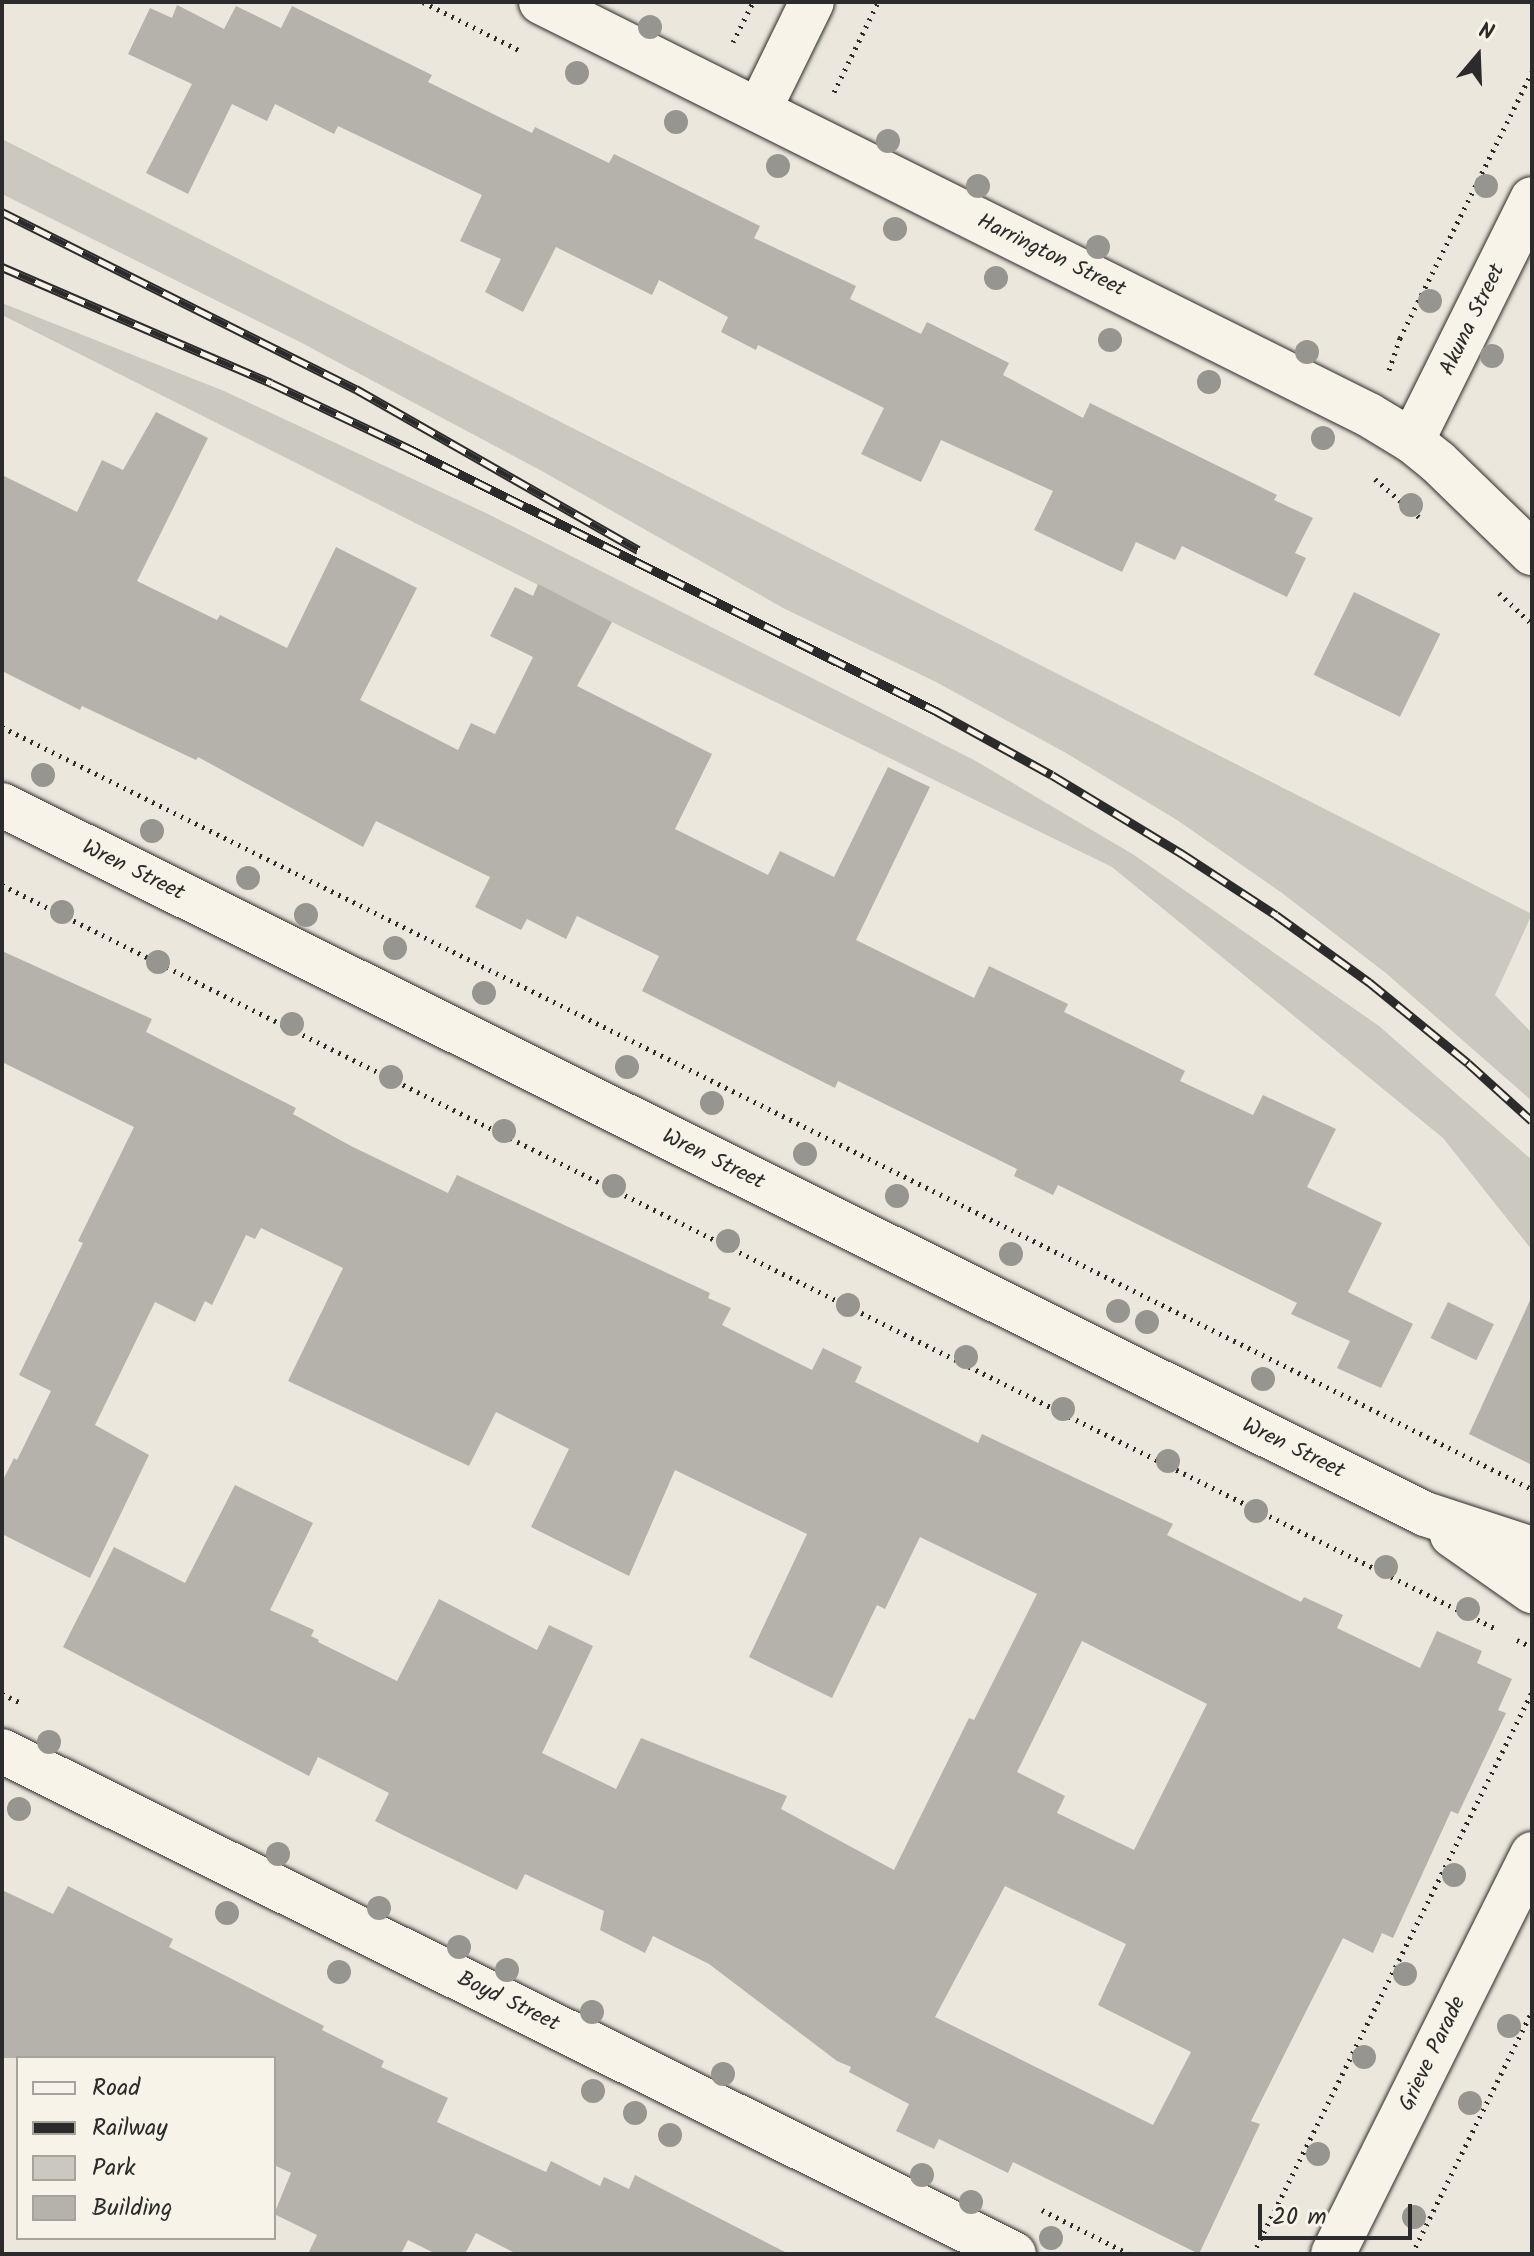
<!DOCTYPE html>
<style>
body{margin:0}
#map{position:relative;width:1534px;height:2256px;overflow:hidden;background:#ebe7dd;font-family:Kalam,sans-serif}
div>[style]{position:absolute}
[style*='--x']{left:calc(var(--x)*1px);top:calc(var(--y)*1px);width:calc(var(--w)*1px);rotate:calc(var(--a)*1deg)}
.green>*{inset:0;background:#cbc8bf}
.building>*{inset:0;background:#b5b2ab;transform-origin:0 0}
.path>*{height:5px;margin-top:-2.5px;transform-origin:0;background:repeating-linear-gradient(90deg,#2b2b2b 0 2px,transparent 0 8px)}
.roads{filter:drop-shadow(0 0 2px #2b2b2b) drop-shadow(0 0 2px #2b2b2b)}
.minor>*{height:44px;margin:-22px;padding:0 22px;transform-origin:22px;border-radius:22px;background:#f7f3e8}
.rail>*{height:9px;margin-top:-4.5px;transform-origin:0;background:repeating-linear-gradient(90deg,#f7f3e8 0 18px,#2b2b2b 0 36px);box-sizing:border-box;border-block:2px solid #2b2b2b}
.trees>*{width:24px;height:24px;margin:-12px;border-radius:50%;background:#97958f}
span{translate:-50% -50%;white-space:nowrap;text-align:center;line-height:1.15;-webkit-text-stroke:7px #f7f3e8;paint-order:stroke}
.street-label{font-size:22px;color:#2b2b2b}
.frame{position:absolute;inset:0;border:4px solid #2b2b2b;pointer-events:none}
.legend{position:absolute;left:16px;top:2056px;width:260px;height:184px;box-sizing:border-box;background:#f7f3e8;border:2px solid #a5a39c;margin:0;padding:10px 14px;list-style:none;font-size:24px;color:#2b2b2b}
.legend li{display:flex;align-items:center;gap:16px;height:40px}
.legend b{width:40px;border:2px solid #a5a39c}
.north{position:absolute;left:1438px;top:16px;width:80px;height:80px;-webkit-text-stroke:6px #f7f3e8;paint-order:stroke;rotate:19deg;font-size:22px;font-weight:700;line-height:32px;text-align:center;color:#2b2b2b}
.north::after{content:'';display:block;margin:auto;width:28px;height:36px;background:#2b2b2b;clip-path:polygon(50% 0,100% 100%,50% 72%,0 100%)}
.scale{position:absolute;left:1258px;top:2204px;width:154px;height:36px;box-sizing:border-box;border:4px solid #2b2b2b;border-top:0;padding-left:10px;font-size:24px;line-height:28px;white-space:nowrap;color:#2b2b2b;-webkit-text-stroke:6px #f7f3e8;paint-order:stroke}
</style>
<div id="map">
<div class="green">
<i style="clip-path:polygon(2px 139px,1532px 914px,1495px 995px,1532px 1033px,1532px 1101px,1387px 974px,1282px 893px,1177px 820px,1066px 753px,936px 682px,785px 609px,540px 470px,300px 342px,2px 194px)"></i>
<i style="clip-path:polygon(2px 303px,224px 391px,488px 514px,974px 760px,1134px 855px,1379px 1026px,1532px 1160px,1532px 1250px,1443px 1138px,1112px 867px,612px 622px,2px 315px)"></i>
</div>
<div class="building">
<i style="clip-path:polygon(177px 5px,224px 29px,236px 6px,281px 28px,292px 6px,432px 75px,428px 82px,532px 133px,535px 127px,609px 163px,614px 154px,760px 226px,754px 238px,856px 286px,850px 299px,921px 334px,927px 322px,1009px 363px,1003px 375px,1083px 418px,1090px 403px,1277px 495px,1274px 500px,1313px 518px,1295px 553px,1306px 558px,1287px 597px,1182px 546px,1175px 560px,1136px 542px,1122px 572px,1034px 530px,1053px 491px,941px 440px,921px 482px,861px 454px,884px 408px,758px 345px,756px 350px,721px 332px,728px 317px,659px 280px,652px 295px,556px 247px,523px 312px,485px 292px,501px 259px,460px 241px,482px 195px,338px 126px,334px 134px,275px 104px,267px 121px,232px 104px,188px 194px,146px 173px,192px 84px,128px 54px,150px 8px,172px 18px)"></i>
<i style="clip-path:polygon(156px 412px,208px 438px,137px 581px,217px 620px,220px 615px,287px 648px,336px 547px,417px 588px,360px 700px,458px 750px,471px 723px,495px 734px,533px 657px,490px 636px,515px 587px,533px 596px,538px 584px,612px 622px,577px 686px,712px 754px,675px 829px,768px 875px,780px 851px,834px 877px,888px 767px,930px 787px,856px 940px,974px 998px,989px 966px,1068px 1004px,1064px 1012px,1185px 1071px,1180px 1081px,1253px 1115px,1263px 1095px,1336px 1129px,1307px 1187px,1382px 1223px,1348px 1292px,1413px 1324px,1381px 1388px,1337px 1368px,1350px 1341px,1291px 1314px,1297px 1303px,1058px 1185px,1053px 1195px,1014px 1176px,1017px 1169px,838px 1081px,835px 1088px,642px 991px,659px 956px,577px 916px,566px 939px,527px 919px,521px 930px,475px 907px,490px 877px,376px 821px,363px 847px,198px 757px,196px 760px,82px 706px,80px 710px,2px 671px,2px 475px,77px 512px,102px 460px,123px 470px)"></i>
<i style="left:1354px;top:592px;width:96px;height:92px;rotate:26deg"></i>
<i style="clip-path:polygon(evenodd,2px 951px,152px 1019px,146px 1032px,296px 1108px,293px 1114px,351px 1146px,448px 1193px,457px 1175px,710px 1293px,708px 1298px,731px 1308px,722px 1325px,812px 1370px,823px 1348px,862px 1367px,855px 1382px,978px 1443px,982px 1434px,1173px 1524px,1167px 1535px,1301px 1602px,1304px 1597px,1343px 1615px,1337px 1628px,1420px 1668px,1437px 1631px,1482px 1651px,1477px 1663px,1512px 1679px,1498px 1710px,1506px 1713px,1458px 1814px,1451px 1811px,1393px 1938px,1382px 1933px,1373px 1953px,1343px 1938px,1251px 2121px,1260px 2124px,1199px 2254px,1013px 2162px,1008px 2173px,939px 2139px,934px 2149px,896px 2131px,909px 2104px,849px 2072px,851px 2067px,837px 2061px,709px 1964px,653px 1936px,645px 1953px,600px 1930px,604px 1911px,525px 1874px,517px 1890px,407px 1837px,375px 1821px,389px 1793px,318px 1757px,309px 1776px,63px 1647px,114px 1547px,185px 1583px,235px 1485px,313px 1523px,270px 1610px,314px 1630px,311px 1636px,319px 1640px,318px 1642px,397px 1681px,439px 1599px,537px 1650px,549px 1625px,593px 1646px,542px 1753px,616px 1789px,641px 1738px,787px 1796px,781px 1809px,894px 1870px,969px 1718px,974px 1720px,1037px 1594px,920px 1537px,885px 1609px,877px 1605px,832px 1698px,749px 1657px,807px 1534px,675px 1470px,629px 1576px,531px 1527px,569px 1449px,496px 1412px,469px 1466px,288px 1381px,343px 1268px,261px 1228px,255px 1239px,246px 1235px,212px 1305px,205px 1301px,195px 1322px,155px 1302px,95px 1425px,149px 1455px,90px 1578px,2px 1534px,2px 1482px,14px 1458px,17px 1460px,51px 1391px,19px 1375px,83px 1243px,78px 1241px,134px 1127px,2px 1062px,2px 951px,1082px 1641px,1207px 1704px,1134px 1850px,1057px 1813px,1065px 1796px,1017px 1772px,1082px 1641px,2px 951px,1005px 1886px,1126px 1944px,1098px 2005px,1191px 2052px,1153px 2125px,935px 2017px,1005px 1886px)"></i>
<i style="clip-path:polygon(1532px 1296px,1532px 1465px,1469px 1434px)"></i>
<i style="left:1448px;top:1302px;width:51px;height:40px;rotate:26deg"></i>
<i style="clip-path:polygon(68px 1886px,173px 1939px,169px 1947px,324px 2026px,322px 2030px,384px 2061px,381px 2067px,448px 2098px,437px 2122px,546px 2172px,551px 2161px,600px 2186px,604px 2177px,629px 2189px,635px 2175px,789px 2254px,517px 2254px,476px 2233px,465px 2254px,436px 2254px,408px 2240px,401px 2254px,308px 2254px,317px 2235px,274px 2214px,291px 2173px,274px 2165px,274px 2058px,2px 2058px,2px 1890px,53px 1914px)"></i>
</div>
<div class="path">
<i style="--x:423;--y:2;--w:107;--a:26.6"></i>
<i style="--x:733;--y:42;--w:45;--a:-63.4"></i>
<i style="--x:834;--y:92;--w:100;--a:-63.9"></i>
<i style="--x:1389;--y:370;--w:34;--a:-71"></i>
<i style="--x:1400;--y:338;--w:297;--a:-63.6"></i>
<i style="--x:1375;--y:479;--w:58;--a:40.8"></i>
<i style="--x:1499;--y:593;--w:45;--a:43.2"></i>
<i style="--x:2;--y:727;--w:1709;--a:26.48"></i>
<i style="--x:2;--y:885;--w:1671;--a:26.47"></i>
<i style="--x:1517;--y:1640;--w:17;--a:25"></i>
<i style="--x:2;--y:1694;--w:19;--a:25"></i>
<i style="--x:1042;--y:2210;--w:97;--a:26.8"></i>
<i style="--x:1253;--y:2254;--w:627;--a:-63.6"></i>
<i style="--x:1412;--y:2254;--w:271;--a:-63.7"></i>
</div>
<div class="roads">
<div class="minor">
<i style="--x:541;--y:2;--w:925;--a:26.51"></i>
<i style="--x:1369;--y:415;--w:50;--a:31.2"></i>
<i style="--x:1412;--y:441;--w:33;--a:39"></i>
<i style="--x:1438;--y:462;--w:131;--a:44.1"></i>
<i style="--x:759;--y:110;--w:120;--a:-63.9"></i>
<i style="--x:1412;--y:441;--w:270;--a:-63.6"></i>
<i style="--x:2;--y:805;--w:1590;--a:26.48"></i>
<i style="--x:1425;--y:1514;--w:113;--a:18.1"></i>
<i style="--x:1452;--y:1535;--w:98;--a:35"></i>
<i style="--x:2;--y:1751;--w:1130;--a:26.43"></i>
<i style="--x:1333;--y:2254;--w:447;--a:-63.5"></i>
</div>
</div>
<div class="rail">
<i style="--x:2;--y:212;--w:396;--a:26.6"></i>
<i style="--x:356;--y:389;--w:325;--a:29.7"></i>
<i style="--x:2;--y:267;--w:293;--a:23.3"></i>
<i style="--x:271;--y:383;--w:154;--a:25.4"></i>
<i style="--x:410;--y:449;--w:588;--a:26.48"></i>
<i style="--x:936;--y:711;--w:132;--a:28.9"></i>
<i style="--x:1052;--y:775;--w:151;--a:31.2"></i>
<i style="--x:1181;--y:853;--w:113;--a:33.1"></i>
<i style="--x:1276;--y:915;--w:115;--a:35.8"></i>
<i style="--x:1369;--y:982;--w:128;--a:39.3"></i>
<i style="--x:1468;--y:1063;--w:86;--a:42.2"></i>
</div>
<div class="trees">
<i style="left:650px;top:27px"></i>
<i style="left:577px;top:73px"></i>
<i style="left:676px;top:122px"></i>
<i style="left:888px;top:141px"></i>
<i style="left:778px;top:166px"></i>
<i style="left:978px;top:186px"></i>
<i style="left:1486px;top:186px"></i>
<i style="left:895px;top:229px"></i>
<i style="left:1098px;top:247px"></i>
<i style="left:996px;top:278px"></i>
<i style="left:1430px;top:301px"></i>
<i style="left:1110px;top:340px"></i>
<i style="left:1307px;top:352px"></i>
<i style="left:1492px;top:356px"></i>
<i style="left:1209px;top:382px"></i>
<i style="left:1323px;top:438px"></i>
<i style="left:1411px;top:505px"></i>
<i style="left:43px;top:775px"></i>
<i style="left:152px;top:831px"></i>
<i style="left:248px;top:878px"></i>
<i style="left:62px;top:912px"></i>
<i style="left:306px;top:915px"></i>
<i style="left:395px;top:948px"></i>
<i style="left:158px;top:962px"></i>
<i style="left:484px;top:993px"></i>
<i style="left:292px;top:1024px"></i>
<i style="left:627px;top:1067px"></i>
<i style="left:391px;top:1077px"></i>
<i style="left:712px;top:1103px"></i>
<i style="left:504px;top:1131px"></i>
<i style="left:805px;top:1154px"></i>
<i style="left:614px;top:1186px"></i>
<i style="left:897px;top:1196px"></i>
<i style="left:728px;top:1241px"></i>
<i style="left:1011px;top:1254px"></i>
<i style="left:848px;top:1305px"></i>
<i style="left:1118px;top:1311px"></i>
<i style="left:1147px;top:1322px"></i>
<i style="left:966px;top:1357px"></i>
<i style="left:1263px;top:1379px"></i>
<i style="left:1063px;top:1409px"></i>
<i style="left:1168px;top:1461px"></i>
<i style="left:1256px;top:1511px"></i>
<i style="left:1386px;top:1567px"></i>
<i style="left:1468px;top:1609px"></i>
<i style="left:49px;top:1742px"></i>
<i style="left:19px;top:1809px"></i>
<i style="left:278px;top:1854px"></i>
<i style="left:1454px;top:1875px"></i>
<i style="left:379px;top:1908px"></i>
<i style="left:227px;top:1913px"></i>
<i style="left:459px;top:1947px"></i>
<i style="left:507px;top:1970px"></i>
<i style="left:339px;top:1972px"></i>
<i style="left:1405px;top:1974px"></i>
<i style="left:592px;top:2012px"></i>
<i style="left:1509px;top:2026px"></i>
<i style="left:1364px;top:2057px"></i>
<i style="left:723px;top:2074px"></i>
<i style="left:593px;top:2091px"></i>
<i style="left:1470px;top:2103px"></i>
<i style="left:635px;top:2113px"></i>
<i style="left:670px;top:2135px"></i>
<i style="left:1318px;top:2154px"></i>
<i style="left:922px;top:2175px"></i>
<i style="left:971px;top:2202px"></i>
<i style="left:1414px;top:2217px"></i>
<i style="left:1051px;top:2238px"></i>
</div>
<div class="street-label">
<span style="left:1051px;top:256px;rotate:26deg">Harrington Street</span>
<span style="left:1473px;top:320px;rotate:-64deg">Akuna Street</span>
<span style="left:133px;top:871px;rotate:26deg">Wren Street</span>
<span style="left:713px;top:1160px;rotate:26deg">Wren Street</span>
<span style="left:1293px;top:1449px;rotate:26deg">Wren Street</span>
<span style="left:508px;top:2002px;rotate:26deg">Boyd Street</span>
<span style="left:1433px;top:2054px;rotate:-64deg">Grieve Parade</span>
</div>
<div class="frame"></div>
<ul class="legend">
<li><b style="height:10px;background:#f7f3e8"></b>Road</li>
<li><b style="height:10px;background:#2b2b2b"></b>Railway</li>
<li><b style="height:22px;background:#cbc8bf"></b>Park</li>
<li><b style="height:22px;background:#b5b2ab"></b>Building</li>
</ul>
<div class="north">N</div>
<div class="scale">20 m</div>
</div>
